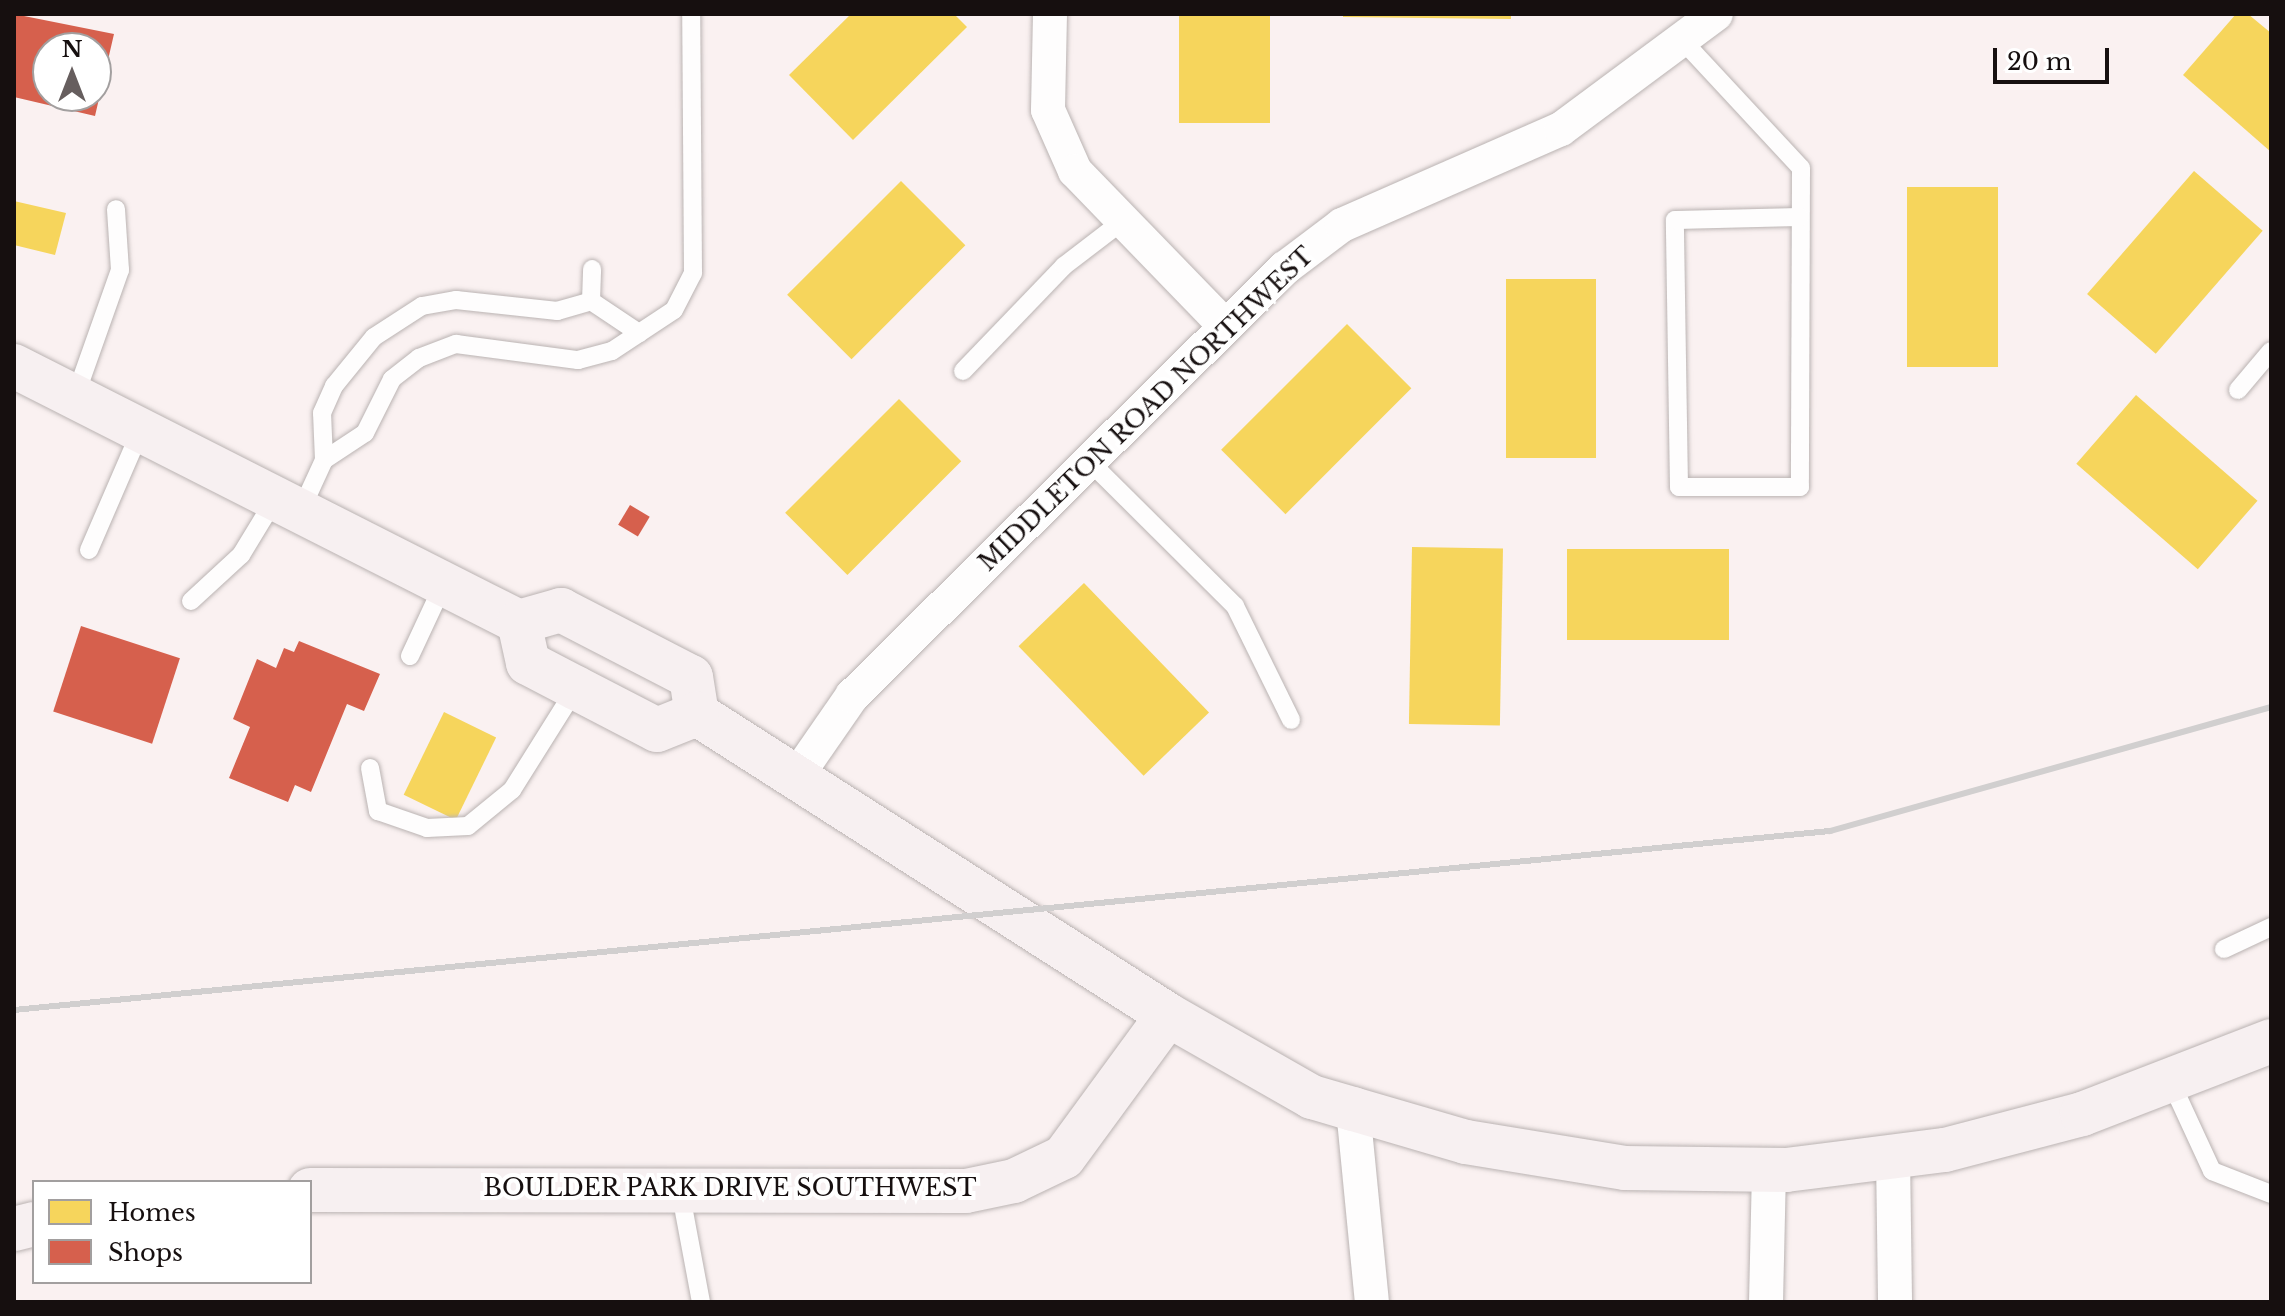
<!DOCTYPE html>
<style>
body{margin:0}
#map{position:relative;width:2285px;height:1316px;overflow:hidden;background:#faf1f1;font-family:"Libre Baskerville",serif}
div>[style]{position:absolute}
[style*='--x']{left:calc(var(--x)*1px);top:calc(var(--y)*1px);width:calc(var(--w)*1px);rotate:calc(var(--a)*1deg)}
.homes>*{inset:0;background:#f6d55c;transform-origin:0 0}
.shops>*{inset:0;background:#d6604d;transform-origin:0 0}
.roads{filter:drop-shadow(0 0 2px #bab3b2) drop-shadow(0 0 2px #bab3b2)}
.lane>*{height:18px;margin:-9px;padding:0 9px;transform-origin:9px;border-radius:9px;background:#fefdfd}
.street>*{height:34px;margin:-17px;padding:0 17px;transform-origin:17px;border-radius:17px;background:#fefdfd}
.secondary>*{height:44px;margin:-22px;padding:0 22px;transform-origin:22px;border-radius:22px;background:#f7f0f1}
.rail>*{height:6px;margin:-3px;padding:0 3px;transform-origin:3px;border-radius:3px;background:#d1cfcf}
span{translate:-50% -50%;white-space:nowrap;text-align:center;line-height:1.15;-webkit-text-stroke:8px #fff;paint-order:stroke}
.street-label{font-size:24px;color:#160f0f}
.frame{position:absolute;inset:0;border:16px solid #160f0f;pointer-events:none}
.legend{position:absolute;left:32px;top:1180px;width:280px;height:104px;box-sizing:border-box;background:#fff;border:2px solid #a29f9f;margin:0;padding:10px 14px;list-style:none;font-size:24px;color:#160f0f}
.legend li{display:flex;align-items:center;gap:16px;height:40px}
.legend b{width:40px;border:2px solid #a29f9f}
.north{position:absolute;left:32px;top:32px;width:80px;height:80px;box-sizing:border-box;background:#fff;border:2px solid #a29f9f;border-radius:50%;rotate:0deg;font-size:22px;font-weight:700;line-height:32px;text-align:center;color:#160f0f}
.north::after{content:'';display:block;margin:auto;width:28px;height:36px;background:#665e5e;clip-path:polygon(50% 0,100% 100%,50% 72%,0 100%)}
.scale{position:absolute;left:1993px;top:48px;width:116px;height:36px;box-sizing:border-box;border:4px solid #160f0f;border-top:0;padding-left:10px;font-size:24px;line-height:28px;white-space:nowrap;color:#160f0f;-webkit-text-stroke:6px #fff;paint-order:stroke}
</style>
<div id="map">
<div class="homes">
<i style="clip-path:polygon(851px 14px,954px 14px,967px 27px,853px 140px,789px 75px)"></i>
<i style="left:1179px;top:14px;width:91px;height:109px"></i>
<i style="clip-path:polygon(1343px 14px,1511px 14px,1511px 19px,1343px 17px)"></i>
<i style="clip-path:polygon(2236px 14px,2248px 14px,2271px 33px,2271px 152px,2183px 75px)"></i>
<i style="left:2194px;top:171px;width:91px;height:163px;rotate:41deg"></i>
<i style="left:901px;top:181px;width:91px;height:161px;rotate:45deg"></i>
<i style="left:1907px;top:187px;width:91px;height:180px"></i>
<i style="clip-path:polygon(14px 201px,66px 213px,55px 255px,14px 245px)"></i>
<i style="left:1506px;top:279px;width:90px;height:179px"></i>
<i style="left:1347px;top:324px;width:91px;height:178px;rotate:45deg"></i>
<i style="left:2136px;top:395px;width:161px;height:91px;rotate:41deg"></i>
<i style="left:899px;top:399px;width:88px;height:161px;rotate:45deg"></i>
<i style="left:1412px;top:547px;width:91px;height:177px;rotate:1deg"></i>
<i style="left:1567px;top:549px;width:162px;height:91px"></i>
<i style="left:1084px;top:583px;width:180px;height:91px;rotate:46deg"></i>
<i style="left:444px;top:712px;width:58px;height:92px;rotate:26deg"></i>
</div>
<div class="shops">
<i style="clip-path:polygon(evenodd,14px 14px,114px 34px,95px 116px,14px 97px,14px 14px,48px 48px,96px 48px,96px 96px,48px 96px,48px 48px)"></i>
<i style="left:630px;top:505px;width:23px;height:23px;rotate:31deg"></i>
<i style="left:81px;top:626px;width:104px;height:90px;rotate:18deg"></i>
<i style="clip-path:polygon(299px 641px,380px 674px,364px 711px,347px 704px,311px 792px,295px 785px,288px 802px,229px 778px,250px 727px,233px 719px,257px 659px,276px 668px,284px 648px,294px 652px)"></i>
</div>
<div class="roads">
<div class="lane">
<i style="--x:1683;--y:41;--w:173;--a:47.1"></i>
<i style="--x:1801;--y:168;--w:319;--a:90.2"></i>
<i style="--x:1800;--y:487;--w:121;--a:180"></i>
<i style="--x:1679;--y:487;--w:267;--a:-90.9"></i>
<i style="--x:1675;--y:220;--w:125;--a:-1.4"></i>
<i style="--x:591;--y:301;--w:32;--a:-88"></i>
<i style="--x:963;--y:371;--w:146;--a:-46.1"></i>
<i style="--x:1064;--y:266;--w:76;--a:-37.5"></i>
<i style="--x:2238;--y:390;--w:51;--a:-49.8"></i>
<i style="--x:75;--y:397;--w:135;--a:-70.5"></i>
<i style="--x:120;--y:270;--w:61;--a:-93.8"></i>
<i style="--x:324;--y:460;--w:49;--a:-33.4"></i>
<i style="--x:365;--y:433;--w:60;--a:-63.4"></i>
<i style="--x:392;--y:379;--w:34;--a:-38"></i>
<i style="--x:419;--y:358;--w:40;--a:-21"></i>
<i style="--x:456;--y:344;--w:123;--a:7.5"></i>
<i style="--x:578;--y:360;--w:35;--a:-15"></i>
<i style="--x:612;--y:351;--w:74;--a:-33.5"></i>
<i style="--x:674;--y:310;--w:42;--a:-62.8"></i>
<i style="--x:693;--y:273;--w:259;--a:-90.4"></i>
<i style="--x:1089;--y:461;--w:206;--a:44.8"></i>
<i style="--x:1235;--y:606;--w:127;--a:63.8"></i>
<i style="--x:301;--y:510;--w:55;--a:-65.3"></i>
<i style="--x:324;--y:460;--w:47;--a:-92.4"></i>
<i style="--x:322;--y:413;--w:30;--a:-66"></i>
<i style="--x:334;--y:386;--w:63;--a:-50.8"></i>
<i style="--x:374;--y:337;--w:57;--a:-32.9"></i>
<i style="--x:422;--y:306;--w:35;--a:-10"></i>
<i style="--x:456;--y:300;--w:102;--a:6.2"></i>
<i style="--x:557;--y:311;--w:35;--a:-16"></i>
<i style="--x:591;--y:301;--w:58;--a:33.7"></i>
<i style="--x:89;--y:550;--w:131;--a:-66.6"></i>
<i style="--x:191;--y:601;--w:68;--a:-42.6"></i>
<i style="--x:241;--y:555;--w:66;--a:-58.7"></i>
<i style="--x:410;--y:656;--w:81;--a:-65"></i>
<i style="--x:370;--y:768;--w:44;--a:79.5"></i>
<i style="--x:378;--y:811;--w:52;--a:19.1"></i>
<i style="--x:427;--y:828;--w:41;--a:-2.8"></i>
<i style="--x:468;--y:826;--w:57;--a:-39.3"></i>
<i style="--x:512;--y:790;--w:120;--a:-57.9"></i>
<i style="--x:2224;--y:949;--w:52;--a:-25.1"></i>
<i style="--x:2170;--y:1080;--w:100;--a:65.2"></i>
<i style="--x:2212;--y:1171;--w:63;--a:21.3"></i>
<i style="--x:680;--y:1190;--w:114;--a:79.4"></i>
</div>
<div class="street">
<i style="--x:1050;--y:14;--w:96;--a:91.2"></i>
<i style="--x:1048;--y:110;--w:67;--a:66.1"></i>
<i style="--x:1075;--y:171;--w:216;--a:45.9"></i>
<i style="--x:796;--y:777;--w:98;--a:-55.3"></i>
<i style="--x:852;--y:696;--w:609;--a:-44.67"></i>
<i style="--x:1285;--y:268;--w:71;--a:-37"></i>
<i style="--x:1342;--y:225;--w:239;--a:-23.7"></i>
<i style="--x:1561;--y:129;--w:193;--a:-36.6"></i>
<i style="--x:1353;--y:1109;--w:194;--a:84.4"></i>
<i style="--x:1893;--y:1156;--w:146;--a:89.2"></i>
<i style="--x:1766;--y:1302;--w:132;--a:-88.7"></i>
</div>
<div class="secondary">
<i style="--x:14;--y:366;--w:566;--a:26.88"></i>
<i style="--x:519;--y:622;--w:44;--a:-15.9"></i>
<i style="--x:561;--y:610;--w:146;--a:27.3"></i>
<i style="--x:691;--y:677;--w:37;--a:81"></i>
<i style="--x:697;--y:714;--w:559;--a:32.58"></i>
<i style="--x:1168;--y:1015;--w:166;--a:29.7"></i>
<i style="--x:1312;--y:1097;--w:43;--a:16.3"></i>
<i style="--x:1353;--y:1109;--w:118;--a:16.3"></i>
<i style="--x:1466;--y:1142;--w:161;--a:9.3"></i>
<i style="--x:1625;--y:1168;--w:161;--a:0.7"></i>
<i style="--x:1786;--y:1170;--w:160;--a:-7.2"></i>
<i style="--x:1945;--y:1150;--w:142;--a:-14.7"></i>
<i style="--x:2082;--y:1114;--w:203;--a:-21.1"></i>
<i style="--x:519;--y:622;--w:42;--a:77.6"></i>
<i style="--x:528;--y:663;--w:54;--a:27.5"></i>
<i style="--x:576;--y:688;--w:91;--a:27.4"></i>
<i style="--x:657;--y:730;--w:43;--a:-21.8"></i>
<i style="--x:310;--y:1190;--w:656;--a:0.09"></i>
<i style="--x:966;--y:1191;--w:49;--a:-11.8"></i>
<i style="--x:1014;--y:1181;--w:55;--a:-25.6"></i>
<i style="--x:1064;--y:1157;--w:176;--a:-53.8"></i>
<i style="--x:14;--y:1229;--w:21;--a:-14"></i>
</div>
</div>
<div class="rail">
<i style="--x:14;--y:1010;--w:1825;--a:-5.63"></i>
<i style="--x:1830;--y:831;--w:458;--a:-15.7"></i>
</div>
<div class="street-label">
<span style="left:1146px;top:409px;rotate:-44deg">MIDDLETON ROAD NORTHWEST</span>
<span style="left:730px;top:1188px">BOULDER PARK DRIVE SOUTHWEST</span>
</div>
<div class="frame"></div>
<ul class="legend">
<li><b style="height:22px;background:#f6d55c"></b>Homes</li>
<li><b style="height:22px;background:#d6604d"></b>Shops</li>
</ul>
<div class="north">N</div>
<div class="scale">20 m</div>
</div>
